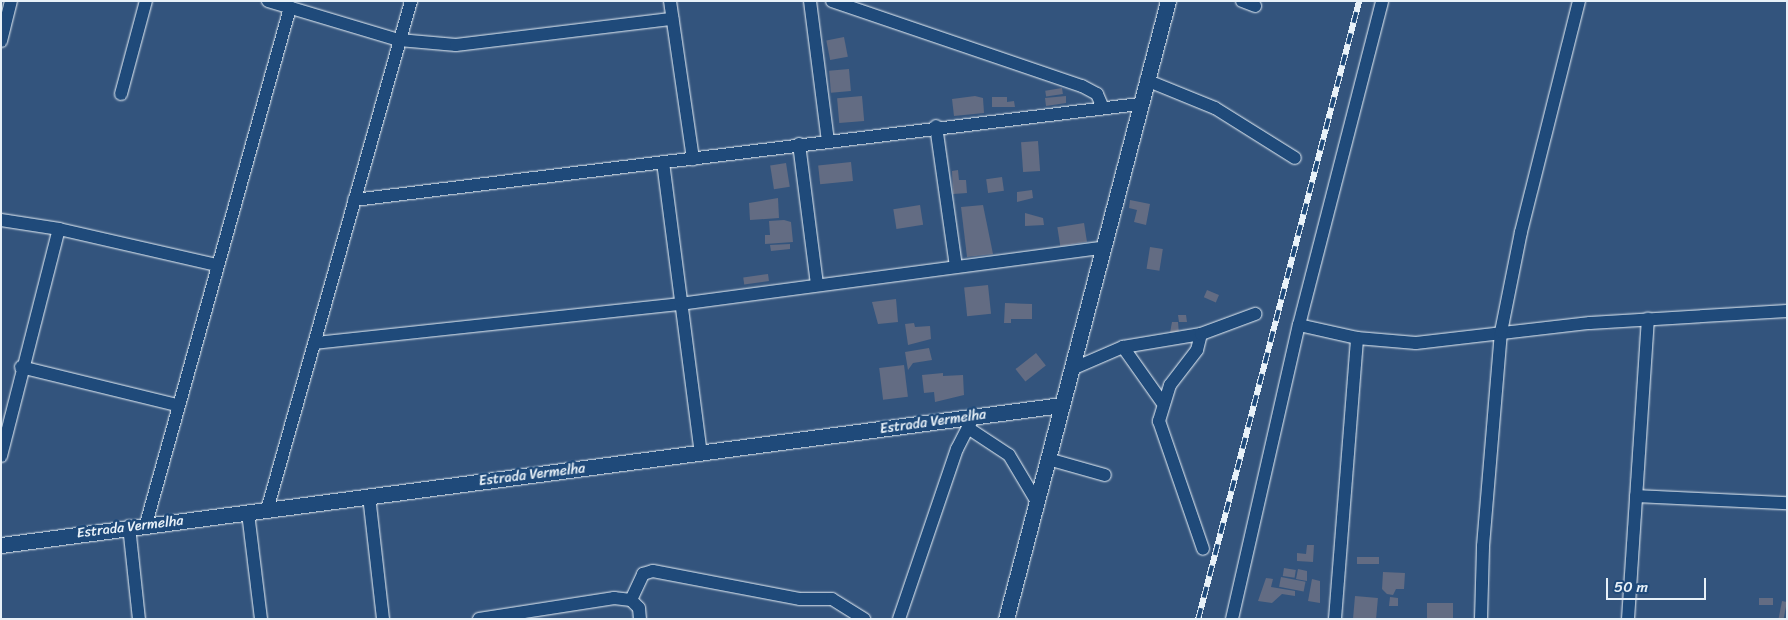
<!DOCTYPE html>
<style>
body{margin:0}
#map{position:relative;width:1788px;height:620px;overflow:hidden;background:#33547d;font-family:Sriracha,sans-serif}
div>[style]{position:absolute}
[style*='--x']{left:calc(var(--x)*1px);top:calc(var(--y)*1px);width:calc(var(--w)*1px);rotate:calc(var(--a)*1deg)}
.building>*{inset:0;background:#636c83;transform-origin:0 0}
.roads{filter:drop-shadow(0 0 1px #e8f1f8) drop-shadow(0 0 1px #e8f1f8)}
.minor>*{height:12px;margin:-6px;padding:0 6px;transform-origin:6px;border-radius:6px;background:#1f4a7a}
.tertiary>*{height:15px;margin:-7.5px;padding:0 7.5px;transform-origin:7.5px;border-radius:7.5px;background:#1f4a7a}
.rail>*{height:5.5px;margin-top:-2.75px;transform-origin:0;background:repeating-linear-gradient(90deg,#1f4a7a 0 11px,#e8f1f8 0 22px);box-sizing:border-box;border-block:1px solid #e8f1f8}
span{translate:-50% -50%;white-space:nowrap;text-align:center;line-height:1.15;-webkit-text-stroke:5px #1f4a7a;paint-order:stroke}
.street-label{font-size:14px;color:#e8f1f8}
.frame{position:absolute;inset:0;border:2px solid #e8f1f8;pointer-events:none}
.scale{position:absolute;left:1606px;top:578px;width:100px;height:22px;box-sizing:border-box;border:2px solid #e8f1f8;border-top:0;padding-left:6px;font-size:15px;line-height:18px;white-space:nowrap;color:#e8f1f8;-webkit-text-stroke:4px #1f4a7a;paint-order:stroke}
</style>
<div id="map">
<div class="building">
<i style="left:844px;top:37px;width:20px;height:18px;rotate:79deg"></i>
<i style="left:849px;top:69px;width:22px;height:20px;rotate:85deg"></i>
<i style="left:1062px;top:88px;width:6px;height:17px;rotate:81deg"></i>
<i style="left:862px;top:96px;width:25px;height:25px;rotate:85deg"></i>
<i style="clip-path:polygon(975px 96px,983px 98px,984px 113px,954px 116px,952px 99px)"></i>
<i style="clip-path:polygon(1066px 96px,1066px 103px,1046px 106px,1045px 98px)"></i>
<i style="clip-path:polygon(992px 97px,1007px 97px,1007px 102px,1014px 101px,1015px 107px,992px 107px)"></i>
<i style="left:1038px;top:141px;width:30px;height:17px;rotate:86deg"></i>
<i style="left:851px;top:162px;width:19px;height:33px;rotate:84deg"></i>
<i style="left:786px;top:163px;width:24px;height:16px;rotate:81deg"></i>
<i style="clip-path:polygon(958px 170px,959px 180px,966px 180px,967px 193px,953px 194px,952px 171px)"></i>
<i style="left:1002px;top:177px;width:14px;height:16px;rotate:82deg"></i>
<i style="clip-path:polygon(1032px 190px,1033px 198px,1017px 202px,1017px 192px)"></i>
<i style="clip-path:polygon(778px 198px,779px 218px,750px 220px,749px 203px)"></i>
<i style="clip-path:polygon(1130px 200px,1150px 204px,1146px 225px,1134px 222px,1137px 210px,1129px 208px)"></i>
<i style="left:920px;top:205px;width:20px;height:27px;rotate:81deg"></i>
<i style="clip-path:polygon(983px 205px,993px 254px,967px 257px,961px 207px)"></i>
<i style="clip-path:polygon(1025px 213px,1043px 218px,1044px 225px,1025px 226px)"></i>
<i style="clip-path:polygon(784px 220px,791px 222px,793px 242px,765px 244px,765px 235px,770px 235px,769px 221px)"></i>
<i style="left:1084px;top:223px;width:19px;height:27px;rotate:81deg"></i>
<i style="clip-path:polygon(790px 244px,790px 249px,771px 251px,770px 245px)"></i>
<i style="left:1150px;top:247px;width:13px;height:22px;rotate:9deg"></i>
<i style="left:768px;top:274px;width:7px;height:25px;rotate:82deg"></i>
<i style="left:988px;top:285px;width:29px;height:24px;rotate:84deg"></i>
<i style="left:1207px;top:290px;width:13px;height:8px;rotate:23deg"></i>
<i style="clip-path:polygon(896px 299px,898px 322px,878px 324px,872px 302px)"></i>
<i style="clip-path:polygon(1005px 303px,1032px 304px,1032px 319px,1011px 319px,1011px 323px,1004px 323px)"></i>
<i style="clip-path:polygon(1178px 315px,1186px 315px,1187px 322px,1179px 322px)"></i>
<i style="clip-path:polygon(1172px 322px,1178px 322px,1179px 334px,1170px 333px)"></i>
<i style="clip-path:polygon(914px 323px,915px 327px,930px 326px,931px 339px,908px 345px,905px 324px)"></i>
<i style="clip-path:polygon(929px 348px,932px 360px,913px 363px,908px 370px,905px 352px)"></i>
<i style="left:1036px;top:353px;width:16px;height:26px;rotate:52deg"></i>
<i style="left:904px;top:365px;width:32px;height:25px;rotate:83deg"></i>
<i style="clip-path:polygon(943px 373px,943px 376px,963px 375px,964px 395px,935px 402px,934px 392px,924px 393px,922px 375px)"></i>
<i style="clip-path:polygon(1307px 545px,1314px 545px,1313px 562px,1297px 561px,1297px 553px,1306px 554px)"></i>
<i style="left:1357px;top:557px;width:22px;height:7px"></i>
<i style="left:1284px;top:568px;width:12px;height:8px;rotate:9deg"></i>
<i style="clip-path:polygon(1307px 568px,1307px 581px,1296px 579px,1298px 569px,1307px 571px)"></i>
<i style="clip-path:polygon(1383px 572px,1405px 573px,1404px 589px,1396px 589px,1393px 595px,1387px 594px,1382px 589px)"></i>
<i style="left:1281px;top:577px;width:25px;height:10px;rotate:11deg"></i>
<i style="clip-path:polygon(1266px 578px,1273px 579px,1271px 587px,1295px 591px,1295px 596px,1282px 594px,1272px 603px,1258px 601px)"></i>
<i style="clip-path:polygon(1312px 579px,1320px 581px,1320px 603px,1308px 601px)"></i>
<i style="left:1355px;top:596px;width:23px;height:23px;rotate:5deg"></i>
<i style="clip-path:polygon(1390px 597px,1398px 598px,1398px 606px,1389px 606px)"></i>
<i style="left:1759px;top:598px;width:14px;height:7px"></i>
<i style="left:1782px;top:601px;width:5px;height:18px;rotate:11deg"></i>
<i style="left:1427px;top:603px;width:26px;height:16px"></i>
</div>
<div class="roads">
<div class="minor">
<i style="--x:268;--y:1;--w:137;--a:16.6"></i>
<i style="--x:399;--y:40;--w:57;--a:5"></i>
<i style="--x:456;--y:45;--w:218;--a:-6.9"></i>
<i style="--x:670;--y:1;--w:160;--a:81.7"></i>
<i style="--x:810;--y:1;--w:142;--a:82.7"></i>
<i style="--x:832;--y:1;--w:264;--a:18.8"></i>
<i style="--x:1082;--y:86;--w:17;--a:28"></i>
<i style="--x:1097;--y:94;--w:15;--a:67"></i>
<i style="--x:1242;--y:1;--w:14;--a:21"></i>
<i style="--x:1;--y:41;--w:41;--a:-76"></i>
<i style="--x:1146;--y:80;--w:74;--a:22.1"></i>
<i style="--x:1215;--y:108;--w:94;--a:32"></i>
<i style="--x:121;--y:94;--w:96;--a:-75"></i>
<i style="--x:936;--y:126;--w:141;--a:81.9"></i>
<i style="--x:799;--y:144;--w:141;--a:82.7"></i>
<i style="--x:663;--y:162;--w:293;--a:82.6"></i>
<i style="--x:354;--y:200;--w:791;--a:-6.97"></i>
<i style="--x:1;--y:220;--w:59;--a:8.8"></i>
<i style="--x:59;--y:229;--w:161;--a:12.9"></i>
<i style="--x:1299;--y:325;--w:59;--a:12.6"></i>
<i style="--x:1357;--y:338;--w:59;--a:4.8"></i>
<i style="--x:1416;--y:343;--w:175;--a:-6.6"></i>
<i style="--x:1590;--y:323;--w:197;--a:-3.5"></i>
<i style="--x:1201;--y:334;--w:16;--a:104"></i>
<i style="--x:1197;--y:350;--w:44;--a:127.6"></i>
<i style="--x:1170;--y:385;--w:38;--a:107"></i>
<i style="--x:1159;--y:421;--w:135;--a:71"></i>
<i style="--x:315;--y:343;--w:367;--a:-6.1"></i>
<i style="--x:680;--y:304;--w:429;--a:-7.6"></i>
<i style="--x:1123;--y:347;--w:67;--a:54.7"></i>
<i style="--x:21;--y:367;--w:161;--a:13.7"></i>
<i style="--x:1072;--y:369;--w:56;--a:-23.3"></i>
<i style="--x:1123;--y:347;--w:79;--a:-9.5"></i>
<i style="--x:1201;--y:334;--w:58;--a:-20.3"></i>
<i style="--x:968;--y:428;--w:49;--a:33.4"></i>
<i style="--x:1009;--y:455;--w:55;--a:59.2"></i>
<i style="--x:1;--y:456;--w:234;--a:-75.7"></i>
<i style="--x:1048;--y:459;--w:59;--a:15.7"></i>
<i style="--x:369;--y:496;--w:124;--a:83.5"></i>
<i style="--x:1636;--y:496;--w:151;--a:2.7"></i>
<i style="--x:267;--y:510;--w:529;--a:-74.2"></i>
<i style="--x:248;--y:513;--w:107;--a:83"></i>
<i style="--x:146;--y:524;--w:536;--a:-74.41"></i>
<i style="--x:129;--y:526;--w:94;--a:83.9"></i>
<i style="--x:631;--y:600;--w:29;--a:-65"></i>
<i style="--x:643;--y:574;--w:10;--a:-17"></i>
<i style="--x:653;--y:571;--w:150;--a:10.8"></i>
<i style="--x:800;--y:599;--w:32;--a:0"></i>
<i style="--x:832;--y:599;--w:38;--a:32"></i>
<i style="--x:479;--y:619;--w:137;--a:-8.8"></i>
<i style="--x:614;--y:598;--w:17;--a:7"></i>
<i style="--x:631;--y:600;--w:11;--a:45"></i>
<i style="--x:639;--y:608;--w:11;--a:85"></i>
<i style="--x:899;--y:619;--w:180;--a:-71.2"></i>
<i style="--x:957;--y:449;--w:36;--a:-63"></i>
<i style="--x:1232;--y:619;--w:302;--a:-77.2"></i>
<i style="--x:1299;--y:325;--w:334;--a:-75.6"></i>
<i style="--x:1335;--y:619;--w:282;--a:-85.5"></i>
<i style="--x:1481;--y:619;--w:73;--a:-88.4"></i>
<i style="--x:1483;--y:546;--w:215;--a:-85.2"></i>
<i style="--x:1501;--y:332;--w:102;--a:-78.7"></i>
<i style="--x:1521;--y:232;--w:238;--a:-75.9"></i>
<i style="--x:1628;--y:619;--w:301;--a:-86.2"></i>
</div>
<div class="tertiary">
<i style="--x:1;--y:545;--w:1070;--a:-7.52"></i>
<i style="--x:1006;--y:619;--w:639;--a:-75.31"></i>
</div>
</div>
<div class="rail">
<i style="--x:1198;--y:619;--w:639;--a:-75.4"></i>
</div>
<div class="street-label">
<span style="left:933px;top:422px;rotate:-8deg">Estrada Vermelha</span>
<span style="left:532px;top:475px;rotate:-7deg">Estrada Vermelha</span>
<span style="left:130px;top:527px;rotate:-7deg">Estrada Vermelha</span>
</div>
<div class="frame"></div>
<div class="scale">50 m</div>
</div>
